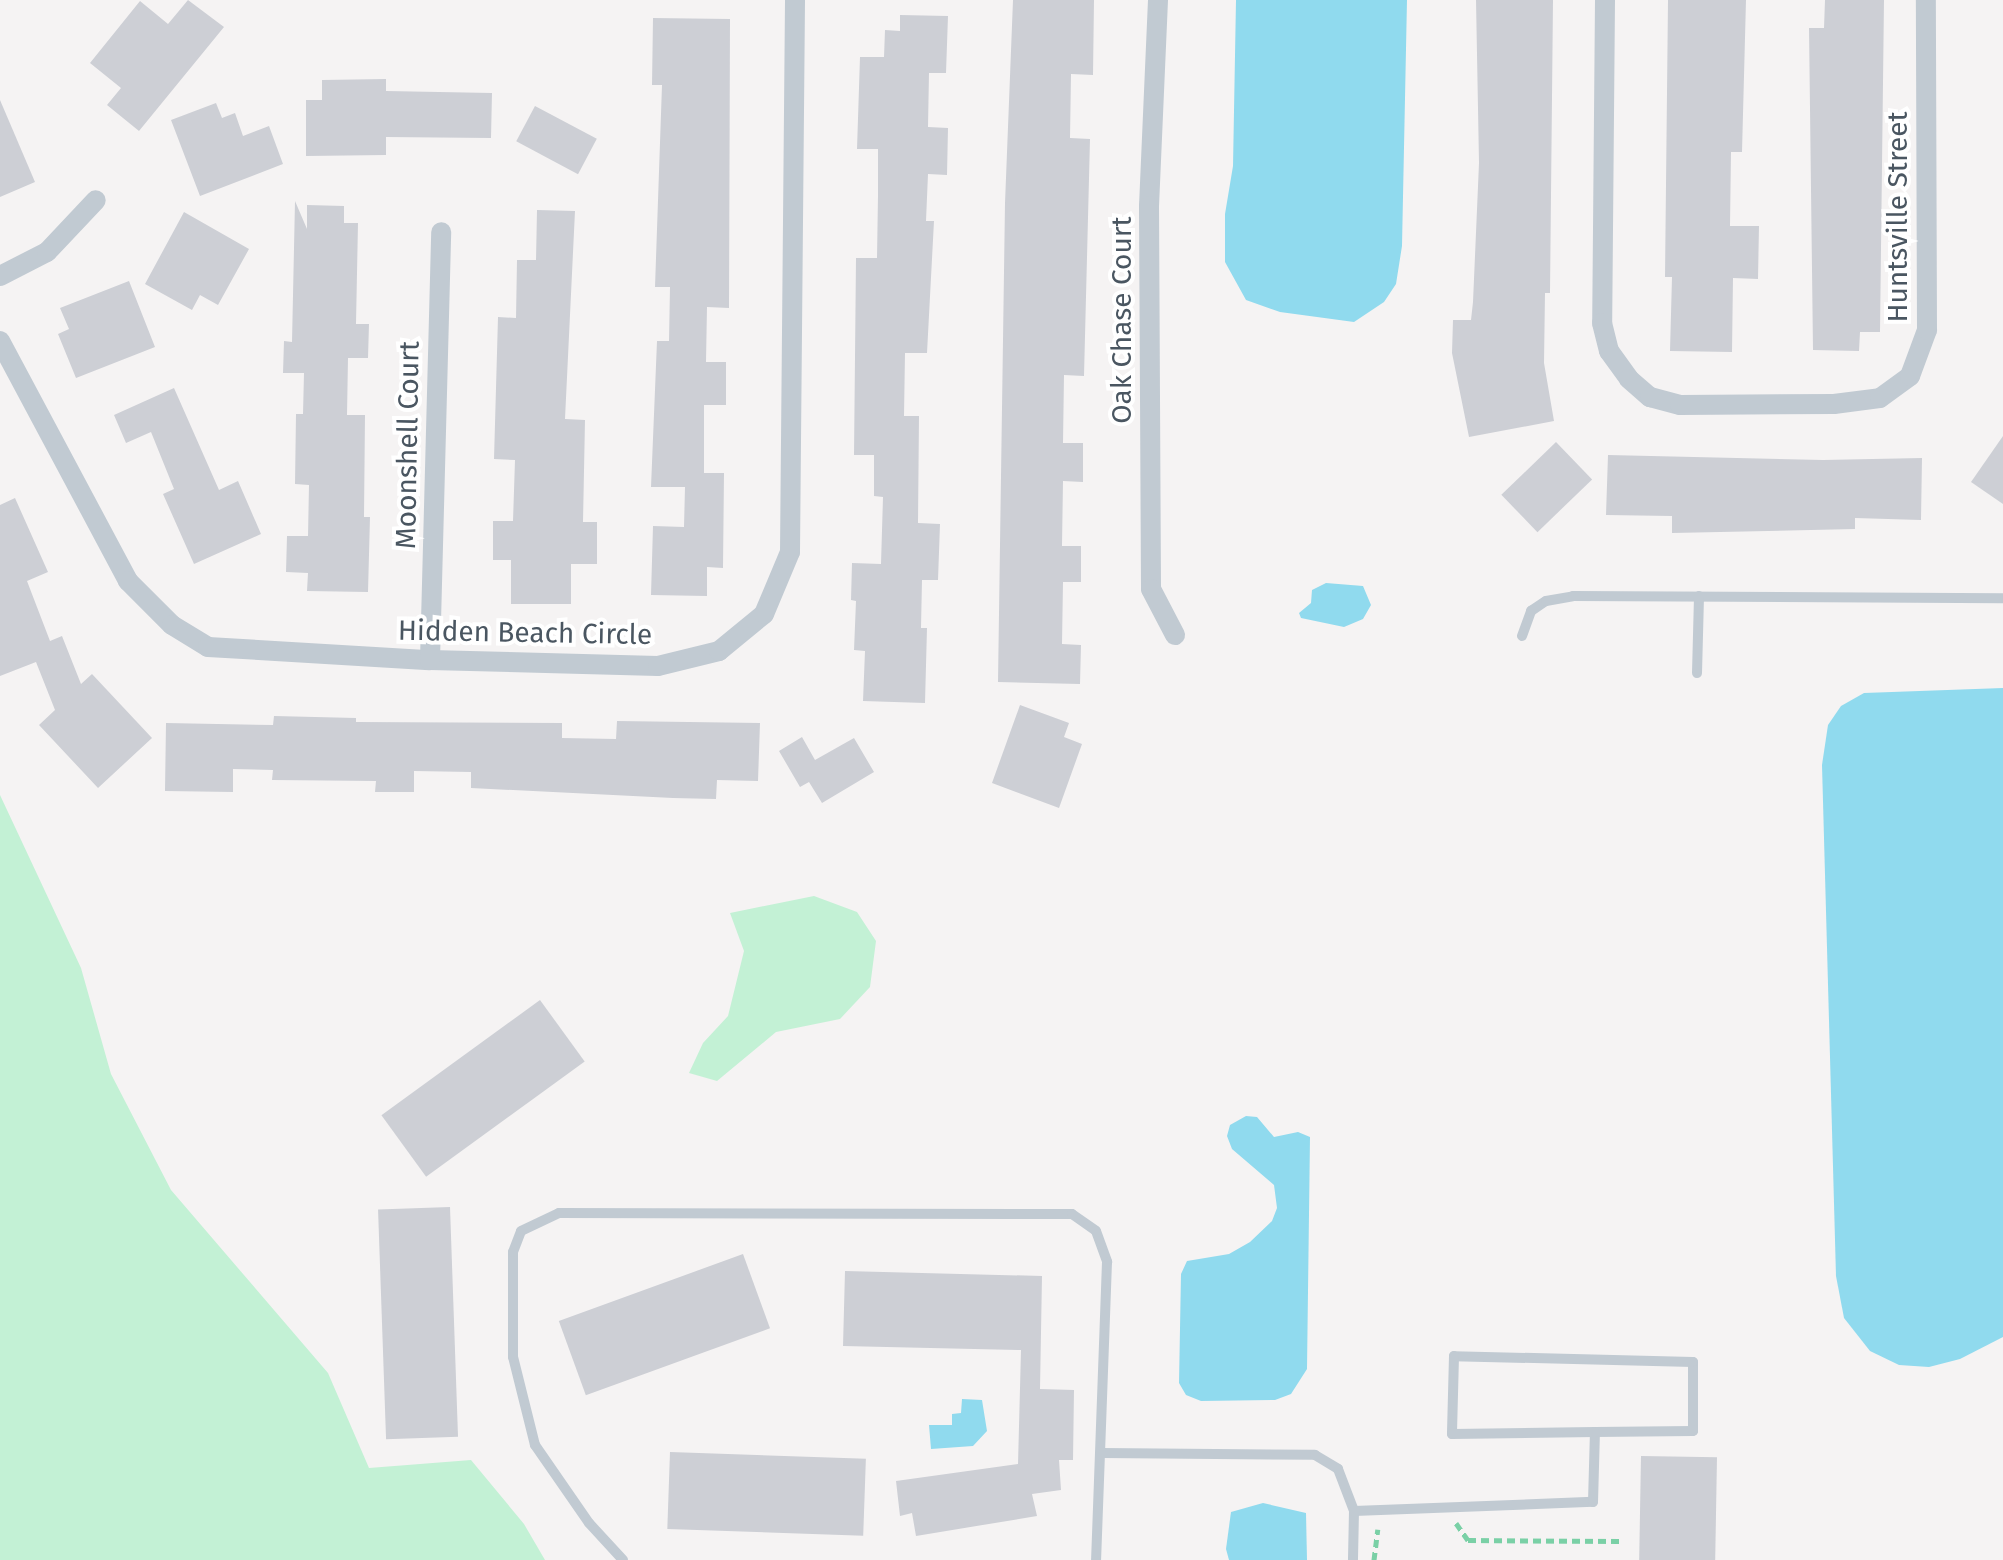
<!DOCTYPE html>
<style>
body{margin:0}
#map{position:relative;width:2003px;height:1560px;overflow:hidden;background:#f5f3f3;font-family:"Fira Sans",sans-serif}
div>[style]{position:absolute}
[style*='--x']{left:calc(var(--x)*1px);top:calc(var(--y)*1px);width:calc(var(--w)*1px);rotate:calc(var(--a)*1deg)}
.green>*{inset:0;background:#c3f1d5}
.water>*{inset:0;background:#90daee}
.building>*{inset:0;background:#cdcfd5;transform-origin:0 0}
.path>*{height:5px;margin-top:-2.5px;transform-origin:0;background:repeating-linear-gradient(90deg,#7ad0a6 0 8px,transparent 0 13px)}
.lane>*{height:10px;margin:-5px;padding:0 5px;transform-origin:5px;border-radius:5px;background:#c1cad2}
.street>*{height:20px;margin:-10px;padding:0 10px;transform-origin:10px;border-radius:10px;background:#c1cad2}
span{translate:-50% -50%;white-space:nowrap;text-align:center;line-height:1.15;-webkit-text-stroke:8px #fff;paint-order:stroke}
.street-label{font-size:28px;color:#4a5661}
</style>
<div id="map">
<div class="green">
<i style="clip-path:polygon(0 795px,81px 968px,111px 1074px,171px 1190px,328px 1373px,369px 1468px,471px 1460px,524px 1524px,545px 1560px,0 1560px)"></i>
<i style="clip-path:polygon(814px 896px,857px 912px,876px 941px,870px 987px,840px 1019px,776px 1032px,717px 1081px,689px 1073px,703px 1043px,728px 1016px,744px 951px,730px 913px)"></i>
</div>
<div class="water">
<i style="clip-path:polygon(1236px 0,1407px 0,1402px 246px,1396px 284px,1384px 302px,1354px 322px,1280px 312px,1246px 300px,1225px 262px,1225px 214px,1233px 166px)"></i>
<i style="clip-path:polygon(1326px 583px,1363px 586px,1371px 605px,1363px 619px,1344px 627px,1301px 618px,1299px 613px,1311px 603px,1312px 590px)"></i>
<i style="clip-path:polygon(2003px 688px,2003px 1337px,1960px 1359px,1929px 1367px,1899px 1365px,1870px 1351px,1844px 1318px,1836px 1276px,1822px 765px,1828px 725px,1841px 706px,1864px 693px)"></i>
<i style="clip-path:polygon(1246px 1116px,1257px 1117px,1274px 1137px,1298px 1132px,1310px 1137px,1307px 1369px,1291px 1394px,1275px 1400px,1201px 1401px,1186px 1395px,1179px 1383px,1181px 1274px,1187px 1261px,1229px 1254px,1250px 1242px,1272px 1221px,1277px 1208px,1274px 1185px,1232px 1149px,1227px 1136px,1230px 1125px)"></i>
<i style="clip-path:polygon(962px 1399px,982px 1400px,987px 1431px,973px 1446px,931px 1449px,929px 1425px,952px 1425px,952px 1414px,961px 1413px)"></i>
<i style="clip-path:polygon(1263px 1503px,1306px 1513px,1307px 1560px,1229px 1560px,1226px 1549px,1231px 1512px)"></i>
</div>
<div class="building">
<i style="clip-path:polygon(188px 0,224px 27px,139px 131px,107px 105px,121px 88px,90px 63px,140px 1px,168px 24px)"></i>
<i style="clip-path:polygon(1013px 0,1094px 0,1093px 75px,1071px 74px,1070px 138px,1090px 139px,1084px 376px,1064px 375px,1063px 443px,1083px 443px,1083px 482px,1063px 481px,1062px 546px,1081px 546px,1081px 582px,1063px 582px,1062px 644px,1081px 645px,1080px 684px,998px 682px,1005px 203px)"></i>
<i style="clip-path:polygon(1476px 0,1553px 0,1550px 293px,1545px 293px,1544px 363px,1554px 421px,1469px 437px,1452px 353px,1453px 320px,1471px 320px,1473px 302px,1479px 163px)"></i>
<i style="clip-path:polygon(1668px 0,1746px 0,1742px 152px,1731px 152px,1730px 226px,1759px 226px,1758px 279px,1733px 278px,1732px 352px,1670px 351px,1672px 277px,1665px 277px)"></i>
<i style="clip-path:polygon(1825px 0,1884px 0,1880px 332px,1860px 332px,1859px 351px,1813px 350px,1809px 28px,1824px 28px)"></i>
<i style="clip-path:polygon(900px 15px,948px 16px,946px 73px,929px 73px,928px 127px,948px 128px,947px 175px,928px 174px,926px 221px,934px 221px,927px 353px,905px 353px,904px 416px,919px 416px,918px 523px,940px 524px,938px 580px,922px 580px,921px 628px,927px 628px,925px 703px,863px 701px,865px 651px,854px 650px,856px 601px,851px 600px,852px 563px,881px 564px,883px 497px,874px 496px,874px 455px,854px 455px,856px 258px,877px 258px,878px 195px,878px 149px,857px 149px,860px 57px,884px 57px,885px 30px,900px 31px)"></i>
<i style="clip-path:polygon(653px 18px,730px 19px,729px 308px,707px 307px,706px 362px,726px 362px,726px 405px,704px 405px,704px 473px,724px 473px,723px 568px,707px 567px,707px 596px,651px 595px,653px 526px,684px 527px,685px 487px,651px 487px,657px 341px,669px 341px,670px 287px,655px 287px,662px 85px,652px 85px)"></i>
<i style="clip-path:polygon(386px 79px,386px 91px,492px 93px,491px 138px,386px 137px,386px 155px,306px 156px,306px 100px,322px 100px,322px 80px)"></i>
<i style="clip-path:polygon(0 100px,35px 182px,0 197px)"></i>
<i style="clip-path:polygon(216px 103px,222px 118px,235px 113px,243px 136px,269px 126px,283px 164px,200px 196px,171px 120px)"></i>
<i style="left:535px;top:106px;width:70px;height:40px;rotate:28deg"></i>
<i style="clip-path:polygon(295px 201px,307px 229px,307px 205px,344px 206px,344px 223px,358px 223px,356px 324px,369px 324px,368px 358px,348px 358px,347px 415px,365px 415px,364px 517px,370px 517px,368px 592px,307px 591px,308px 573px,286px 572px,287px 536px,308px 536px,309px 485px,295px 484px,296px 414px,303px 414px,304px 373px,283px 373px,284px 341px,292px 342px)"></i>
<i style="clip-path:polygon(537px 210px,575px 211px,565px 419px,585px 420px,583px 522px,597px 522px,597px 564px,571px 564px,571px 604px,511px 604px,511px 560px,493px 560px,493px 521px,513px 521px,515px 460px,494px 459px,498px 317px,516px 318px,517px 260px,536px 260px)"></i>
<i style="clip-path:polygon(184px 212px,249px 249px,218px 305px,200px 295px,192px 310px,145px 284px)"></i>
<i style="clip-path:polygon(129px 281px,155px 347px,76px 378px,58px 334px,69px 329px,60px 308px)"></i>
<i style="clip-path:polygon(174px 388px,219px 490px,238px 481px,261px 534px,194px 564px,163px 494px,174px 489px,151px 432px,126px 443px,114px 415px)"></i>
<i style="clip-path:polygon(2003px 436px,2003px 504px,1971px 482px)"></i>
<i style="left:1556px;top:442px;width:52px;height:76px;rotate:46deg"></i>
<i style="clip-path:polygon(1608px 455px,1823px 460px,1922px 458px,1921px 520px,1855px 518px,1855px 529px,1672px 533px,1672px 516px,1606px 515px)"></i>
<i style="clip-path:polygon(15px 498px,48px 572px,27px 581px,50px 641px,62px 636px,81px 684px,92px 674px,152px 738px,98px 788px,39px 725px,55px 710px,36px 662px,0 676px,0 505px)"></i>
<i style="clip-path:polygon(1020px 705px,1069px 723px,1064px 737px,1082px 744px,1059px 808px,992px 783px)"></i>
<i style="clip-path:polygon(274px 716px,356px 718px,356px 722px,562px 723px,562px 738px,616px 739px,617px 721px,760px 723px,758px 781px,717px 780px,716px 799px,673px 798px,471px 788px,471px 772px,414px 771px,414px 792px,375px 792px,376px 781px,272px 780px,273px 770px,233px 769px,233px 792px,165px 791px,166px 723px,273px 725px)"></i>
<i style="clip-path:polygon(802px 737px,815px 760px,854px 738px,874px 772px,822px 803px,809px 782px,800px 787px,779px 751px)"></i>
<i style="left:540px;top:1000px;width:76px;height:196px;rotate:54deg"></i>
<i style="left:450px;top:1207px;width:230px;height:72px;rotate:88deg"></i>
<i style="left:743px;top:1254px;width:79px;height:196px;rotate:70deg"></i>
<i style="clip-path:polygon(845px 1271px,1042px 1276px,1040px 1389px,1074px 1390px,1073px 1460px,1059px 1460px,1061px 1490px,1032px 1494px,1037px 1516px,916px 1536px,912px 1513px,900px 1516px,896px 1481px,1018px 1464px,1021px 1350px,843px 1346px)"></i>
<i style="left:670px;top:1452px;width:196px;height:77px;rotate:2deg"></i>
<i style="left:1641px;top:1456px;width:76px;height:104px;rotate:1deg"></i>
</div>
<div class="path">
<i style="--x:1456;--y:1523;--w:21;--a:55"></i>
<i style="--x:1468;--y:1540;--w:153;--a:0.4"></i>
<i style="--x:1374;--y:1560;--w:31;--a:-83"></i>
</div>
<div class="lane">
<i style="--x:1522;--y:636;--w:27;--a:-70"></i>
<i style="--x:1531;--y:611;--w:18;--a:-34"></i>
<i style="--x:1546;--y:601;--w:27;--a:-10"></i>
<i style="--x:1573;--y:596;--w:430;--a:0.3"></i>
<i style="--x:1697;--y:673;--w:77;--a:-88.5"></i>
<i style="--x:1102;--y:1453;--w:213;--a:0.5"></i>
<i style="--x:1315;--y:1455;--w:27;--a:31"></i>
<i style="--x:1338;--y:1469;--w:45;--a:69.1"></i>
<i style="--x:1354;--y:1511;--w:49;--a:91.2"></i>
<i style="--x:1354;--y:1511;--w:239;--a:-2.2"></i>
<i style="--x:1593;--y:1502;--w:70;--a:-88.4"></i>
<i style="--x:1595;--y:1432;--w:98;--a:-0.6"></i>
<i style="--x:1693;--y:1431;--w:69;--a:-90"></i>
<i style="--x:1693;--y:1362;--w:239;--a:-178.6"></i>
<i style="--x:1454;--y:1356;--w:78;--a:91.5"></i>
<i style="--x:1452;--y:1434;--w:143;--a:-0.8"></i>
<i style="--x:623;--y:1560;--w:50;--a:-132.6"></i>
<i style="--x:589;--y:1523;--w:95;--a:-124.7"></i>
<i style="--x:535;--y:1445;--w:91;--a:-104"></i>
<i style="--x:513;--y:1357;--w:105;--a:-90"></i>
<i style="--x:513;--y:1252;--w:22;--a:-69"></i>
<i style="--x:521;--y:1231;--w:42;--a:-25.3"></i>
<i style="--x:559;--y:1213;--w:513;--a:0.11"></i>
<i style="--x:1072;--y:1214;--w:29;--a:35"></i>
<i style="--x:1096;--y:1231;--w:33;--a:70"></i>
<i style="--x:1107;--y:1262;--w:298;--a:92.1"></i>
</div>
<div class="street">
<i style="--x:1158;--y:0;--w:206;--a:92.5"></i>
<i style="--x:1149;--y:206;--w:383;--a:89.7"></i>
<i style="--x:1151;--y:589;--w:52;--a:62.4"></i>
<i style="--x:1605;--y:0;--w:323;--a:90.5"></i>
<i style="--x:1602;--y:323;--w:29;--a:76"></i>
<i style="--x:1609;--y:351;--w:34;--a:54"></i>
<i style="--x:1629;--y:379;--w:28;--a:41"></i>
<i style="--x:1650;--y:397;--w:31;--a:15"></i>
<i style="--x:1680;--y:405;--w:154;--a:-0.4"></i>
<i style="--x:1834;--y:404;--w:46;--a:-7.4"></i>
<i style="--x:1880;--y:398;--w:37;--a:-36"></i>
<i style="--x:1910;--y:376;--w:49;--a:-69.7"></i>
<i style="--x:1927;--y:330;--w:330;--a:-90.2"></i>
<i style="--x:0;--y:276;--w:53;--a:-27.1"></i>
<i style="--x:47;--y:252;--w:71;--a:-46.7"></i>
<i style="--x:0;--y:341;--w:272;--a:61.9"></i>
<i style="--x:128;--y:581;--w:62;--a:45"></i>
<i style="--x:172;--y:625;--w:42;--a:31.4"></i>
<i style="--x:208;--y:647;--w:222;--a:3.4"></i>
<i style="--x:430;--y:660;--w:228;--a:1.5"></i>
<i style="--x:658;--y:666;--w:63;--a:-13.8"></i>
<i style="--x:719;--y:651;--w:58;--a:-39.4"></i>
<i style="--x:764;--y:614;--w:67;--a:-67.2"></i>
<i style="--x:790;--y:552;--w:552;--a:-89.48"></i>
<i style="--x:430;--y:660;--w:428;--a:-88.5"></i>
</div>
<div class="street-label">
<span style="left:1898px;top:217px;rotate:-90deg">Huntsville Street</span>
<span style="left:1122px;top:320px;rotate:-90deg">Oak Chase Court</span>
<span style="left:408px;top:445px;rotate:-89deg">Moonshell Court</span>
<span style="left:525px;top:633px;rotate:1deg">Hidden Beach Circle</span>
</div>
</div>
